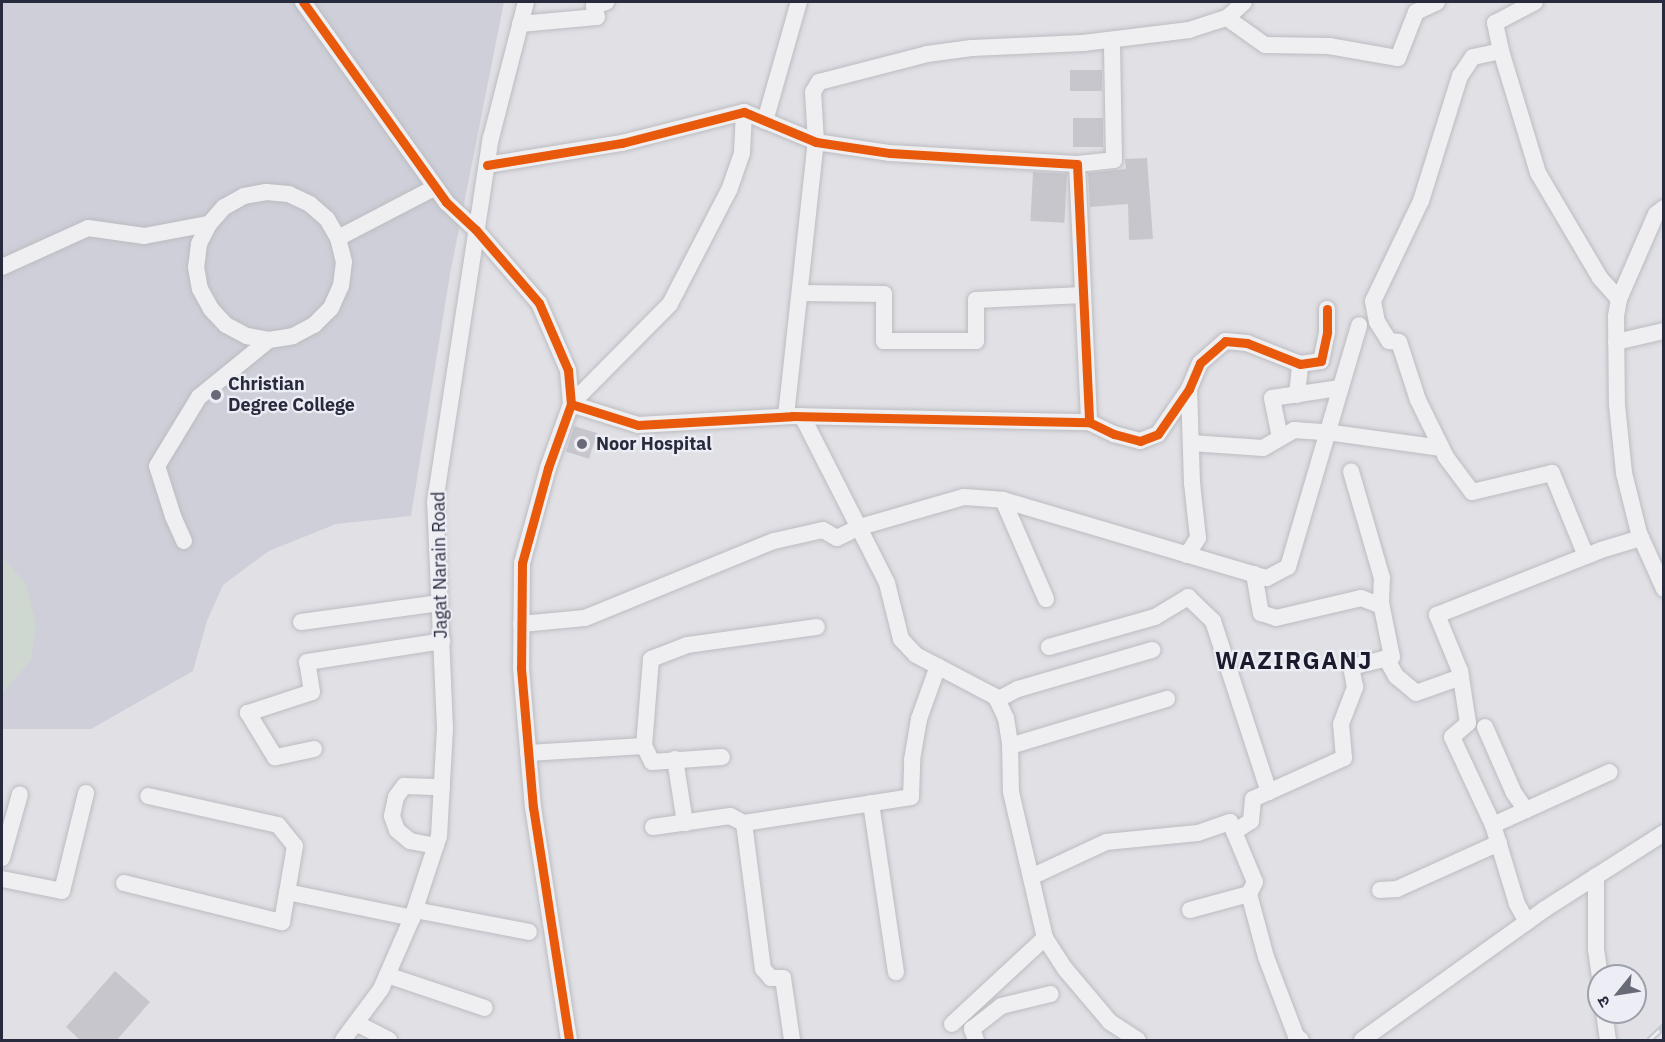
<!DOCTYPE html>
<meta charset="utf-8">
<style>
body{margin:0}
#map{position:relative;width:1665px;height:1042px;overflow:hidden;background:#e0e0e5;font-family:"IBM Plex Sans","Noto Sans Devanagari",sans-serif}
div>[style]{position:absolute}
[style*='--x']{left:calc(var(--x)*1px);top:calc(var(--y)*1px);width:calc(var(--w)*1px);rotate:calc(var(--a)*1deg)}
.built>*{inset:0;background:#cecfd8}
.green>*{inset:0;background:#ced8d0}
.building>*{inset:0;background:#c6c6cc;transform-origin:0 0}
.roads{filter:drop-shadow(0 0 2px #bbbcc1) drop-shadow(0 0 2px #bbbcc1)}
.minor>*{height:16px;margin:-8px;padding:0 8px;transform-origin:8px;border-radius:8px;background:#efeff1}
.rail>*{height:7px;margin-top:-3.5px;transform-origin:0;background:repeating-linear-gradient(90deg,#edeef5 0 14px,#c8c9cd 0 28px);box-sizing:border-box;border-block:2px solid #c8c9cd}
.cycleway>*{height:9px;margin:-4.5px;padding:0 4.5px;transform-origin:4.5px;border-radius:4.5px;background:#e8590c}
.dots>*{width:16px;height:16px;translate:-50% -50%;box-sizing:border-box;border:3px solid #edeef5;border-radius:50%}
span{translate:-50% -50%;white-space:nowrap;text-align:center;line-height:1.15;-webkit-text-stroke:4.5px #edeef5;paint-order:stroke}
.poi-label{font-size:18px;color:#282a3d;font-weight:700}
.left{translate:0 -50%;text-align:left}
.street-label{font-size:18px;color:#282a3d}
.district-label{font-size:24px;color:#1a1c2e;font-weight:700;letter-spacing:1.5px}
.frame{position:absolute;inset:0;border:3px solid #282a3d;pointer-events:none}
.north{position:absolute;left:1587px;top:964px;width:60px;height:60px;box-sizing:border-box;background:#edeef5;border:2px solid #9ea0ab;border-radius:50%;rotate:240deg;font-size:16px;font-weight:700;line-height:24px;text-align:center;color:#282a3d}
.north::after{content:'';display:block;margin:auto;width:21px;height:27px;background:#686a78;clip-path:polygon(50% 0,100% 100%,50% 72%,0 100%)}
</style>
<div id="map">
<div class="built">
<i style="clip-path:polygon(2px 2px,504px 2px,450px 274px,411px 516px,336px 524px,269px 551px,223px 585px,207px 621px,193px 671px,91px 729px,2px 729px)"></i>
</div>
<div class="green">
<i style="clip-path:polygon(2px 556px,26px 584px,36px 624px,31px 660px,2px 694px)"></i>
</div>
<div class="building">
<i style="left:1102px;top:70px;width:21px;height:32px;rotate:90deg"></i>
<i style="left:1073px;top:118px;width:30px;height:29px"></i>
<i style="clip-path:polygon(1147px 158px,1153px 239px,1129px 240px,1128px 204px,1090px 207px,1088px 173px,1126px 169px,1125px 159px)"></i>
<i style="left:1033px;top:172px;width:34px;height:49px;rotate:3deg"></i>
<i style="left:574px;top:426px;width:24px;height:27px;rotate:17deg"></i>
<i style="clip-path:polygon(115px 971px,150px 1002px,116px 1041px,81px 1041px,66px 1027px)"></i>
</div>
<div class="roads">
<div class="minor">
<i style="--x:303;--y:2;--w:246;--a:54.4"></i>
<i style="--x:446;--y:202;--w:41;--a:43"></i>
<i style="--x:476;--y:230;--w:96;--a:49.2"></i>
<i style="--x:539;--y:303;--w:73;--a:66.6"></i>
<i style="--x:568;--y:370;--w:34;--a:85"></i>
<i style="--x:571;--y:404;--w:68;--a:109.8"></i>
<i style="--x:548;--y:468;--w:98;--a:105.3"></i>
<i style="--x:522;--y:563;--w:105;--a:90.5"></i>
<i style="--x:521;--y:668;--w:140;--a:85.1"></i>
<i style="--x:533;--y:807;--w:236;--a:81.2"></i>
<i style="--x:1227;--y:18;--w:47;--a:35.4"></i>
<i style="--x:1265;--y:45;--w:64;--a:0.9"></i>
<i style="--x:1329;--y:46;--w:70;--a:9.9"></i>
<i style="--x:1398;--y:58;--w:49;--a:-68.6"></i>
<i style="--x:1416;--y:12;--w:23;--a:-25"></i>
<i style="--x:520;--y:24;--w:77;--a:-5.2"></i>
<i style="--x:597;--y:17;--w:11;--a:-105"></i>
<i style="--x:594;--y:6;--w:13;--a:-18"></i>
<i style="--x:1501;--y:51;--w:29;--a:-102"></i>
<i style="--x:1495;--y:23;--w:45;--a:-27.7"></i>
<i style="--x:744;--y:112;--w:41;--a:92.8"></i>
<i style="--x:742;--y:153;--w:39;--a:109"></i>
<i style="--x:729;--y:190;--w:128;--a:117.4"></i>
<i style="--x:670;--y:304;--w:141;--a:134.7"></i>
<i style="--x:571;--y:404;--w:70;--a:17.4"></i>
<i style="--x:638;--y:425;--w:154;--a:-3.3"></i>
<i style="--x:792;--y:416;--w:297;--a:1.2"></i>
<i style="--x:1089;--y:422;--w:28;--a:26"></i>
<i style="--x:1114;--y:434;--w:27;--a:15"></i>
<i style="--x:1140;--y:441;--w:19;--a:-21"></i>
<i style="--x:1158;--y:434;--w:55;--a:-55.4"></i>
<i style="--x:1189;--y:389;--w:28;--a:-67"></i>
<i style="--x:1200;--y:363;--w:33;--a:-41"></i>
<i style="--x:1225;--y:341;--w:22;--a:5"></i>
<i style="--x:1247;--y:343;--w:57;--a:21.6"></i>
<i style="--x:1300;--y:364;--w:21;--a:-8"></i>
<i style="--x:1321;--y:361;--w:30;--a:-78"></i>
<i style="--x:1327;--y:332;--w:23;--a:-90"></i>
<i style="--x:765;--y:121;--w:124;--a:-74.1"></i>
<i style="--x:1077;--y:164;--w:258;--a:87.3"></i>
<i style="--x:487;--y:165;--w:137;--a:-9.3"></i>
<i style="--x:622;--y:143;--w:126;--a:-14.3"></i>
<i style="--x:744;--y:112;--w:78;--a:22.6"></i>
<i style="--x:816;--y:142;--w:75;--a:8.5"></i>
<i style="--x:890;--y:153;--w:187;--a:3.4"></i>
<i style="--x:1077;--y:164;--w:37;--a:-6"></i>
<i style="--x:1114;--y:160;--w:120;--a:-91"></i>
<i style="--x:1664;--y:208;--w:10;--a:143"></i>
<i style="--x:1656;--y:214;--w:93;--a:113.5"></i>
<i style="--x:1619;--y:299;--w:17;--a:100"></i>
<i style="--x:1616;--y:316;--w:89;--a:89.4"></i>
<i style="--x:1617;--y:405;--w:68;--a:84.1"></i>
<i style="--x:1624;--y:473;--w:62;--a:76"></i>
<i style="--x:1639;--y:533;--w:61;--a:65.9"></i>
<i style="--x:338;--y:238;--w:110;--a:-27.5"></i>
<i style="--x:2;--y:267;--w:94;--a:-24.4"></i>
<i style="--x:88;--y:228;--w:57;--a:8.1"></i>
<i style="--x:144;--y:236;--w:66;--a:-10.5"></i>
<i style="--x:800;--y:293;--w:84;--a:0.7"></i>
<i style="--x:884;--y:294;--w:47;--a:90"></i>
<i style="--x:884;--y:341;--w:92;--a:0"></i>
<i style="--x:976;--y:341;--w:41;--a:-90"></i>
<i style="--x:976;--y:300;--w:107;--a:-2.7"></i>
<i style="--x:1616;--y:342;--w:49;--a:-12.9"></i>
<i style="--x:1297;--y:395;--w:31;--a:-84"></i>
<i style="--x:786;--y:416;--w:276;--a:-83.8"></i>
<i style="--x:816;--y:142;--w:50;--a:-93.4"></i>
<i style="--x:813;--y:92;--w:12;--a:-59"></i>
<i style="--x:819;--y:82;--w:112;--a:-14.5"></i>
<i style="--x:927;--y:54;--w:45;--a:-7.6"></i>
<i style="--x:972;--y:48;--w:111;--a:-2.6"></i>
<i style="--x:1083;--y:43;--w:107;--a:-7"></i>
<i style="--x:1189;--y:30;--w:40;--a:-18"></i>
<i style="--x:1227;--y:18;--w:23;--a:-43"></i>
<i style="--x:802;--y:416;--w:187;--a:63"></i>
<i style="--x:887;--y:583;--w:58;--a:76"></i>
<i style="--x:901;--y:639;--w:22;--a:47"></i>
<i style="--x:916;--y:655;--w:90;--a:27.7"></i>
<i style="--x:996;--y:697;--w:23;--a:65"></i>
<i style="--x:1006;--y:718;--w:24;--a:81"></i>
<i style="--x:1010;--y:742;--w:50;--a:88.9"></i>
<i style="--x:1011;--y:792;--w:150;--a:76.9"></i>
<i style="--x:1045;--y:938;--w:38;--a:57"></i>
<i style="--x:1066;--y:970;--w:68;--a:49.8"></i>
<i style="--x:1110;--y:1022;--w:33;--a:33"></i>
<i style="--x:1280;--y:438;--w:41;--a:-101.3"></i>
<i style="--x:1272;--y:398;--w:69;--a:-8.4"></i>
<i style="--x:1191;--y:443;--w:72;--a:4"></i>
<i style="--x:1263;--y:448;--w:36;--a:-30"></i>
<i style="--x:1294;--y:430;--w:32;--a:4"></i>
<i style="--x:1326;--y:432;--w:116;--a:7.9"></i>
<i style="--x:1003;--y:500;--w:275;--a:16.5"></i>
<i style="--x:1267;--y:578;--w:24;--a:-28"></i>
<i style="--x:1288;--y:567;--w:252;--a:-73.6"></i>
<i style="--x:184;--y:541;--w:27;--a:-114"></i>
<i style="--x:173;--y:516;--w:52;--a:-107.7"></i>
<i style="--x:157;--y:466;--w:81;--a:-58.7"></i>
<i style="--x:199;--y:397;--w:90;--a:-39.2"></i>
<i style="--x:269;--y:340;--w:24;--a:-9"></i>
<i style="--x:293;--y:336;--w:24;--a:-28"></i>
<i style="--x:314;--y:325;--w:24;--a:-45"></i>
<i style="--x:331;--y:308;--w:24;--a:-66"></i>
<i style="--x:341;--y:286;--w:24;--a:-83"></i>
<i style="--x:344;--y:262;--w:25;--a:-104"></i>
<i style="--x:338;--y:238;--w:22;--a:-120"></i>
<i style="--x:327;--y:219;--w:23;--a:-139"></i>
<i style="--x:310;--y:204;--w:23;--a:-155"></i>
<i style="--x:289;--y:194;--w:23;--a:-175"></i>
<i style="--x:266;--y:192;--w:22;--a:170"></i>
<i style="--x:244;--y:196;--w:23;--a:151"></i>
<i style="--x:224;--y:207;--w:23;--a:131"></i>
<i style="--x:209;--y:224;--w:22;--a:117"></i>
<i style="--x:199;--y:244;--w:23;--a:97"></i>
<i style="--x:196;--y:267;--w:22;--a:80"></i>
<i style="--x:200;--y:289;--w:23;--a:61"></i>
<i style="--x:211;--y:309;--w:22;--a:47"></i>
<i style="--x:226;--y:325;--w:24;--a:28"></i>
<i style="--x:247;--y:336;--w:22;--a:10"></i>
<i style="--x:1187;--y:555;--w:20;--a:-57"></i>
<i style="--x:1198;--y:538;--w:55;--a:-96.2"></i>
<i style="--x:1192;--y:483;--w:94;--a:-91.8"></i>
<i style="--x:1586;--y:556;--w:90;--a:-112.3"></i>
<i style="--x:1552;--y:473;--w:82;--a:166.6"></i>
<i style="--x:1472;--y:492;--w:44;--a:-126.6"></i>
<i style="--x:1446;--y:457;--w:64;--a:-116.2"></i>
<i style="--x:1418;--y:400;--w:61;--a:-108.1"></i>
<i style="--x:1399;--y:342;--w:10;--a:-174"></i>
<i style="--x:1389;--y:341;--w:22;--a:-122"></i>
<i style="--x:1377;--y:322;--w:21;--a:-101"></i>
<i style="--x:1373;--y:301;--w:111;--a:-64.4"></i>
<i style="--x:1421;--y:201;--w:131;--a:-72.7"></i>
<i style="--x:1460;--y:76;--w:23;--a:-56"></i>
<i style="--x:1473;--y:57;--w:29;--a:-12"></i>
<i style="--x:1501;--y:51;--w:127;--a:73.1"></i>
<i style="--x:1538;--y:173;--w:122;--a:59.4"></i>
<i style="--x:1600;--y:278;--w:28;--a:48"></i>
<i style="--x:1254;--y:574;--w:40;--a:80"></i>
<i style="--x:1261;--y:613;--w:16;--a:18"></i>
<i style="--x:1276;--y:618;--w:87;--a:-13.2"></i>
<i style="--x:1361;--y:598;--w:22;--a:21"></i>
<i style="--x:301;--y:622;--w:140;--a:-7.8"></i>
<i style="--x:521;--y:624;--w:64;--a:-5.4"></i>
<i style="--x:585;--y:618;--w:204;--a:-22.2"></i>
<i style="--x:774;--y:541;--w:50;--a:-12.7"></i>
<i style="--x:823;--y:530;--w:16;--a:30"></i>
<i style="--x:837;--y:538;--w:25;--a:-26"></i>
<i style="--x:860;--y:527;--w:108;--a:-16.1"></i>
<i style="--x:964;--y:497;--w:39;--a:4"></i>
<i style="--x:1003;--y:500;--w:108;--a:66.5"></i>
<i style="--x:1049;--y:647;--w:110;--a:-15.8"></i>
<i style="--x:1155;--y:617;--w:39;--a:-31"></i>
<i style="--x:1188;--y:597;--w:35;--a:44"></i>
<i style="--x:1213;--y:621;--w:180;--a:71.9"></i>
<i style="--x:1386;--y:658;--w:21;--a:61"></i>
<i style="--x:1396;--y:676;--w:26;--a:40"></i>
<i style="--x:1416;--y:693;--w:48;--a:-19.6"></i>
<i style="--x:997;--y:700;--w:24;--a:-28"></i>
<i style="--x:1018;--y:689;--w:140;--a:-16.2"></i>
<i style="--x:1485;--y:727;--w:72;--a:66.3"></i>
<i style="--x:1514;--y:793;--w:21;--a:55"></i>
<i style="--x:644;--y:746;--w:87;--a:-85.4"></i>
<i style="--x:651;--y:659;--w:39;--a:-21"></i>
<i style="--x:687;--y:645;--w:131;--a:-7.9"></i>
<i style="--x:1010;--y:746;--w:164;--a:-16.7"></i>
<i style="--x:314;--y:749;--w:40;--a:168"></i>
<i style="--x:275;--y:757;--w:52;--a:-121.5"></i>
<i style="--x:248;--y:713;--w:67;--a:-18.2"></i>
<i style="--x:312;--y:692;--w:30;--a:-99"></i>
<i style="--x:307;--y:662;--w:137;--a:-8.8"></i>
<i style="--x:528;--y:753;--w:116;--a:-3.5"></i>
<i style="--x:644;--y:746;--w:18;--a:63"></i>
<i style="--x:652;--y:762;--w:70;--a:-4.1"></i>
<i style="--x:675;--y:759;--w:65;--a:81.1"></i>
<i style="--x:871;--y:803;--w:171;--a:81.6"></i>
<i style="--x:744;--y:823;--w:147;--a:82.6"></i>
<i style="--x:763;--y:969;--w:12;--a:48"></i>
<i style="--x:771;--y:978;--w:12;--a:0"></i>
<i style="--x:783;--y:978;--w:63;--a:81.7"></i>
<i style="--x:1493;--y:825;--w:128;--a:-24.4"></i>
<i style="--x:653;--y:827;--w:78;--a:-8.1"></i>
<i style="--x:730;--y:816;--w:16;--a:27"></i>
<i style="--x:744;--y:823;--w:169;--a:-8.8"></i>
<i style="--x:911;--y:797;--w:37;--a:-88"></i>
<i style="--x:912;--y:760;--w:42;--a:-80.3"></i>
<i style="--x:919;--y:719;--w:56;--a:-70.3"></i>
<i style="--x:1234;--y:832;--w:20;--a:-33"></i>
<i style="--x:1251;--y:821;--w:22;--a:-85"></i>
<i style="--x:1253;--y:799;--w:100;--a:-24.3"></i>
<i style="--x:1344;--y:758;--w:34;--a:-95"></i>
<i style="--x:1341;--y:724;--w:40;--a:-69"></i>
<i style="--x:1355;--y:687;--w:20;--a:-101"></i>
<i style="--x:1351;--y:667;--w:42;--a:-13.7"></i>
<i style="--x:1392;--y:657;--w:55;--a:-101.5"></i>
<i style="--x:1381;--y:603;--w:25;--a:-88"></i>
<i style="--x:1382;--y:578;--w:111;--a:-106.2"></i>
<i style="--x:436;--y:846;--w:26;--a:-169"></i>
<i style="--x:410;--y:841;--w:17;--a:-140"></i>
<i style="--x:397;--y:830;--w:15;--a:-110"></i>
<i style="--x:392;--y:816;--w:19;--a:-78"></i>
<i style="--x:396;--y:797;--w:14;--a:-54"></i>
<i style="--x:404;--y:786;--w:38;--a:2"></i>
<i style="--x:2;--y:858;--w:66;--a:-74.3"></i>
<i style="--x:1596;--y:876;--w:73;--a:90"></i>
<i style="--x:1596;--y:949;--w:27;--a:82"></i>
<i style="--x:1031;--y:877;--w:83;--a:-25"></i>
<i style="--x:1106;--y:842;--w:92;--a:-5.6"></i>
<i style="--x:1198;--y:833;--w:34;--a:-19"></i>
<i style="--x:1230;--y:822;--w:65;--a:67.4"></i>
<i style="--x:1255;--y:882;--w:13;--a:117"></i>
<i style="--x:1249;--y:894;--w:65;--a:74.9"></i>
<i style="--x:1266;--y:957;--w:85;--a:69.2"></i>
<i style="--x:1296;--y:1036;--w:6;--a:39"></i>
<i style="--x:2;--y:879;--w:61;--a:11.3"></i>
<i style="--x:62;--y:891;--w:101;--a:-76.2"></i>
<i style="--x:124;--y:883;--w:163;--a:13.9"></i>
<i style="--x:282;--y:922;--w:77;--a:-80.3"></i>
<i style="--x:295;--y:846;--w:27;--a:-129"></i>
<i style="--x:278;--y:825;--w:133;--a:-167.4"></i>
<i style="--x:1380;--y:890;--w:17;--a:-3"></i>
<i style="--x:1397;--y:889;--w:112;--a:-24.3"></i>
<i style="--x:287;--y:892;--w:128;--a:11.7"></i>
<i style="--x:415;--y:910;--w:116;--a:10.9"></i>
<i style="--x:1190;--y:910;--w:61;--a:-15.2"></i>
<i style="--x:1527;--y:922;--w:21;--a:-119"></i>
<i style="--x:1517;--y:904;--w:83;--a:-106.9"></i>
<i style="--x:1493;--y:825;--w:97;--a:-115"></i>
<i style="--x:1452;--y:737;--w:21;--a:-41"></i>
<i style="--x:1468;--y:723;--w:53;--a:-98.7"></i>
<i style="--x:1460;--y:671;--w:61;--a:-112.3"></i>
<i style="--x:1437;--y:615;--w:176;--a:-21.6"></i>
<i style="--x:1601;--y:550;--w:42;--a:-16.7"></i>
<i style="--x:387;--y:975;--w:103;--a:18.6"></i>
<i style="--x:1604;--y:1012;--w:28;--a:82"></i>
<i style="--x:356;--y:1023;--w:37;--a:27"></i>
<i style="--x:952;--y:1024;--w:127;--a:-42.8"></i>
<i style="--x:343;--y:1040;--w:64;--a:-53.3"></i>
<i style="--x:381;--y:989;--w:77;--a:-66.4"></i>
<i style="--x:412;--y:918;--w:86;--a:-71.8"></i>
<i style="--x:439;--y:836;--w:108;--a:-86.8"></i>
<i style="--x:445;--y:728;--w:226;--a:-92.5"></i>
<i style="--x:435;--y:502;--w:368;--a:-81.3"></i>
<i style="--x:491;--y:138;--w:140;--a:-75.6"></i>
<i style="--x:976;--y:1040;--w:12;--a:-110"></i>
<i style="--x:972;--y:1029;--w:37;--a:-38"></i>
<i style="--x:1001;--y:1006;--w:51;--a:-13.5"></i>
<i style="--x:1362;--y:1040;--w:225;--a:-35.6"></i>
<i style="--x:1545;--y:909;--w:141;--a:-32.6"></i>
</div>
</div>
<div class="rail">
<i style="--x:1649;--y:1040;--w:21;--a:-43"></i>
</div>
<div class="cycleway">
<i style="--x:303;--y:2;--w:246;--a:54.4"></i>
<i style="--x:446;--y:202;--w:41;--a:43"></i>
<i style="--x:476;--y:230;--w:96;--a:49.2"></i>
<i style="--x:539;--y:303;--w:73;--a:66.6"></i>
<i style="--x:568;--y:370;--w:34;--a:85"></i>
<i style="--x:571;--y:404;--w:68;--a:109.8"></i>
<i style="--x:548;--y:468;--w:98;--a:105.3"></i>
<i style="--x:522;--y:563;--w:105;--a:90.5"></i>
<i style="--x:521;--y:668;--w:140;--a:85.1"></i>
<i style="--x:533;--y:807;--w:236;--a:81.2"></i>
<i style="--x:487;--y:165;--w:137;--a:-9.3"></i>
<i style="--x:622;--y:143;--w:126;--a:-14.3"></i>
<i style="--x:744;--y:112;--w:78;--a:22.6"></i>
<i style="--x:816;--y:142;--w:75;--a:8.5"></i>
<i style="--x:890;--y:153;--w:187;--a:3.4"></i>
<i style="--x:1077;--y:164;--w:258;--a:87.3"></i>
<i style="--x:571;--y:404;--w:70;--a:17.4"></i>
<i style="--x:638;--y:425;--w:154;--a:-3.3"></i>
<i style="--x:792;--y:416;--w:297;--a:1.2"></i>
<i style="--x:1089;--y:422;--w:28;--a:26"></i>
<i style="--x:1114;--y:434;--w:27;--a:15"></i>
<i style="--x:1140;--y:441;--w:19;--a:-21"></i>
<i style="--x:1158;--y:434;--w:55;--a:-55.4"></i>
<i style="--x:1189;--y:389;--w:28;--a:-67"></i>
<i style="--x:1200;--y:363;--w:33;--a:-41"></i>
<i style="--x:1225;--y:341;--w:22;--a:5"></i>
<i style="--x:1247;--y:343;--w:57;--a:21.6"></i>
<i style="--x:1300;--y:364;--w:21;--a:-8"></i>
<i style="--x:1321;--y:361;--w:30;--a:-78"></i>
<i style="--x:1327;--y:332;--w:23;--a:-90"></i>
</div>
<div class="dots">
<i style="left:216px;top:395px;background:#686a78"></i>
<i style="left:582px;top:444px;background:#686a78"></i>
</div>
<div class="poi-label">
<span class="left" style="left:228px;top:395px">Christian<br>Degree College</span>
<span class="left" style="left:596px;top:444px">Noor Hospital</span>
</div>
<div class="street-label">
<span style="left:440px;top:565px;rotate:-91deg">Jagat Narain Road</span>
</div>
<div class="district-label">
<span style="left:1294px;top:661px">WAZIRGANJ</span>
</div>
<div class="frame"></div>
<div class="north">उ</div>
</div>
